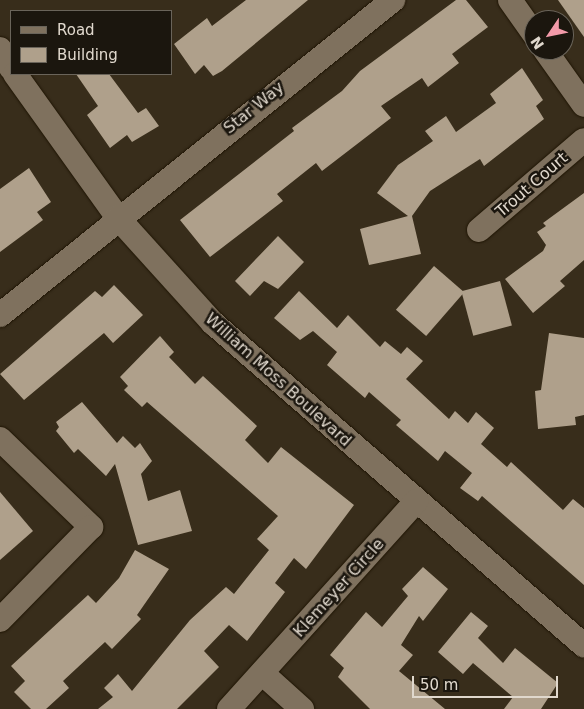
<!DOCTYPE html>
<style>
body{margin:0}
#map{position:relative;width:584px;height:709px;overflow:hidden;background:#382d1b;font-family:"DejaVu Sans",sans-serif}
div>[style]{position:absolute}
[style*='--x']{left:calc(var(--x)*1px);top:calc(var(--y)*1px);width:calc(var(--w)*1px);rotate:calc(var(--a)*1deg)}
.building>*{inset:0;background:#afa08b;transform-origin:0 0}
.roads{filter:drop-shadow(0 0 1px #1f1504) drop-shadow(0 0 1px #1f1504)}
.minor>*{height:24px;margin:-12px;padding:0 12px;transform-origin:12px;border-radius:12px;background:#7f715e}
span{translate:-50% -50%;white-space:nowrap;text-align:center;line-height:1.15;-webkit-text-stroke:5px #1b160e;paint-order:stroke}
.street-label{font-size:16px;color:#e0d8cd}
.legend{position:absolute;left:10px;top:10px;width:162px;height:65px;box-sizing:border-box;background:#1b160e;border:1px solid #6a645a;margin:0;padding:6px 9px;list-style:none;font-size:15px;color:#e0d8cd}
.legend li{display:flex;align-items:center;gap:10px;height:25px}
.legend b{width:25px;border:1px solid #6a645a}
.north{position:absolute;left:524px;top:10px;width:50px;height:50px;box-sizing:border-box;background:#1b160e;border:1px solid #6a645a;border-radius:50%;rotate:236deg;font-size:14px;font-weight:700;line-height:20px;text-align:center;color:#e0d8cd}
.north::after{content:'';display:block;margin:auto;width:18px;height:22px;background:#f39aa9;clip-path:polygon(50% 0,100% 100%,50% 72%,0 100%)}
.scale{position:absolute;left:412px;top:676px;width:146px;height:22px;box-sizing:border-box;border:2px solid #e0d8cd;border-top:0;padding-left:6px;font-size:15px;line-height:18px;white-space:nowrap;color:#e0d8cd;-webkit-text-stroke:4px #1b160e;paint-order:stroke}
</style>
<div id="map">
<div class="building">
<i style="clip-path:polygon(246px 0,308px 0,222px 71px,213px 76px,204px 65px,195px 74px,174px 44px,207px 18px,212px 26px)"></i>
<i style="clip-path:polygon(456px 0,466px 0,488px 27px,452px 54px,459px 63px,428px 87px,422px 78px,381px 106px,391px 118px,322px 171px,316px 163px,277px 194px,283px 201px,210px 257px,180px 220px,294px 131px,292px 128px,342px 91px,360px 71px)"></i>
<i style="clip-path:polygon(558px 0,584px 0,584px 37px)"></i>
<i style="clip-path:polygon(522px 68px,543px 100px,536px 106px,544px 119px,484px 166px,480px 159px,430px 191px,412px 216px,421px 254px,369px 265px,360px 229px,408px 216px,377px 193px,398px 165px,433px 141px,425px 131px,446px 116px,456px 132px,496px 103px,490px 94px)"></i>
<i style="clip-path:polygon(76px 74px,109px 74px,138px 113px,146px 108px,159px 126px,132px 142px,127px 135px,110px 148px,87px 115px,98px 106px)"></i>
<i style="clip-path:polygon(29px 168px,51px 202px,37px 212px,43px 220px,0 252px,0 189px)"></i>
<i style="clip-path:polygon(584px 193px,584px 260px,560px 281px,565px 286px,533px 313px,505px 279px,543px 251px,546px 245px,537px 232px,546px 226px,543px 223px)"></i>
<i style="clip-path:polygon(278px 236px,304px 262px,278px 289px,264px 281px,250px 296px,235px 281px)"></i>
<i style="left:434px;top:266px;width:40px;height:58px;rotate:41deg"></i>
<i style="left:500px;top:281px;width:46px;height:40px;rotate:75deg"></i>
<i style="clip-path:polygon(114px 285px,143px 315px,113px 343px,104px 333px,24px 400px,0 374px,95px 291px,102px 297px)"></i>
<i style="clip-path:polygon(299px 291px,337px 328px,348px 315px,380px 347px,385px 341px,401px 354px,407px 347px,423px 361px,406px 379px,449px 419px,455px 411px,468px 423px,476px 412px,494px 428px,481px 444px,507px 467px,511px 462px,563px 510px,573px 499px,584px 508px,584px 585px,482px 496px,478px 501px,460px 488px,472px 473px,445px 451px,438px 461px,396px 425px,401px 420px,369px 392px,365px 398px,327px 365px,337px 352px,313px 331px,300px 340px,274px 318px)"></i>
<i style="clip-path:polygon(549px 333px,584px 338px,584px 415px,575px 417px,576px 425px,538px 429px,535px 391px,541px 390px)"></i>
<i style="clip-path:polygon(160px 336px,174px 352px,169px 357px,195px 384px,203px 376px,257px 426px,245px 440px,268px 463px,281px 447px,354px 505px,306px 569px,294px 558px,275px 583px,285px 592px,247px 641px,229px 625px,204px 651px,219px 667px,177px 709px,98px 709px,113px 697px,104px 688px,118px 674px,132px 691px,190px 620px,226px 587px,234px 594px,269px 550px,257px 539px,278px 516px,147px 402px,142px 407px,124px 390px,128px 386px,120px 377px)"></i>
<i style="clip-path:polygon(82px 402px,117px 443px,123px 436px,135px 448px,140px 443px,152px 461px,141px 474px,148px 501px,180px 490px,192px 531px,138px 545px,115px 464px,106px 476px,78px 449px,74px 453px,56px 431px,59px 427px,56px 422px)"></i>
<i style="clip-path:polygon(0 492px,33px 531px,0 560px)"></i>
<i style="clip-path:polygon(135px 550px,169px 569px,137px 615px,141px 619px,112px 649px,105px 642px,63px 681px,69px 688px,46px 709px,31px 709px,14px 692px,25px 681px,11px 666px,88px 595px,96px 603px,119px 578px)"></i>
<i style="clip-path:polygon(423px 567px,448px 589px,423px 621px,419px 616px,401px 645px,413px 655px,399px 671px,445px 709px,370px 709px,338px 677px,344px 668px,330px 655px,366px 612px,382px 627px,408px 596px,402px 589px)"></i>
<i style="clip-path:polygon(471px 612px,488px 626px,478px 638px,503px 663px,515px 648px,558px 683px,541px 709px,504px 709px,513px 697px,473px 663px,463px 674px,438px 652px)"></i>
</div>
<div class="roads">
<div class="minor">
<i style="--x:510;--y:0;--w:42;--a:54.8"></i>
<i style="--x:0;--y:49;--w:22;--a:60"></i>
<i style="--x:545;--y:50;--w:67;--a:54.7"></i>
<i style="--x:15;--y:74;--w:177;--a:54.4"></i>
<i style="--x:118;--y:218;--w:142;--a:47.9"></i>
<i style="--x:213;--y:323;--w:492;--a:41"></i>
<i style="--x:479;--y:230;--w:138;--a:-40.6"></i>
<i style="--x:0;--y:315;--w:504;--a:-38.71"></i>
<i style="--x:0;--y:439;--w:127;--a:44"></i>
<i style="--x:91;--y:527;--w:130;--a:134.4"></i>
<i style="--x:262;--y:673;--w:54;--a:42"></i>
<i style="--x:229;--y:709;--w:280;--a:-48"></i>
</div>
</div>
<div class="street-label">
<span style="left:254px;top:108px;rotate:-39deg">Star Way</span>
<span style="left:532px;top:185px;rotate:-41deg">Trout Court</span>
<span style="left:278px;top:380px;rotate:42deg">William Moss Boulevard</span>
<span style="left:339px;top:588px;rotate:-48deg">Klemeyer Circle</span>
</div>
<ul class="legend">
<li><b style="height:6px;background:#7f715e"></b>Road</li>
<li><b style="height:14px;background:#afa08b"></b>Building</li>
</ul>
<div class="north">N</div>
<div class="scale">50 m</div>
</div>
